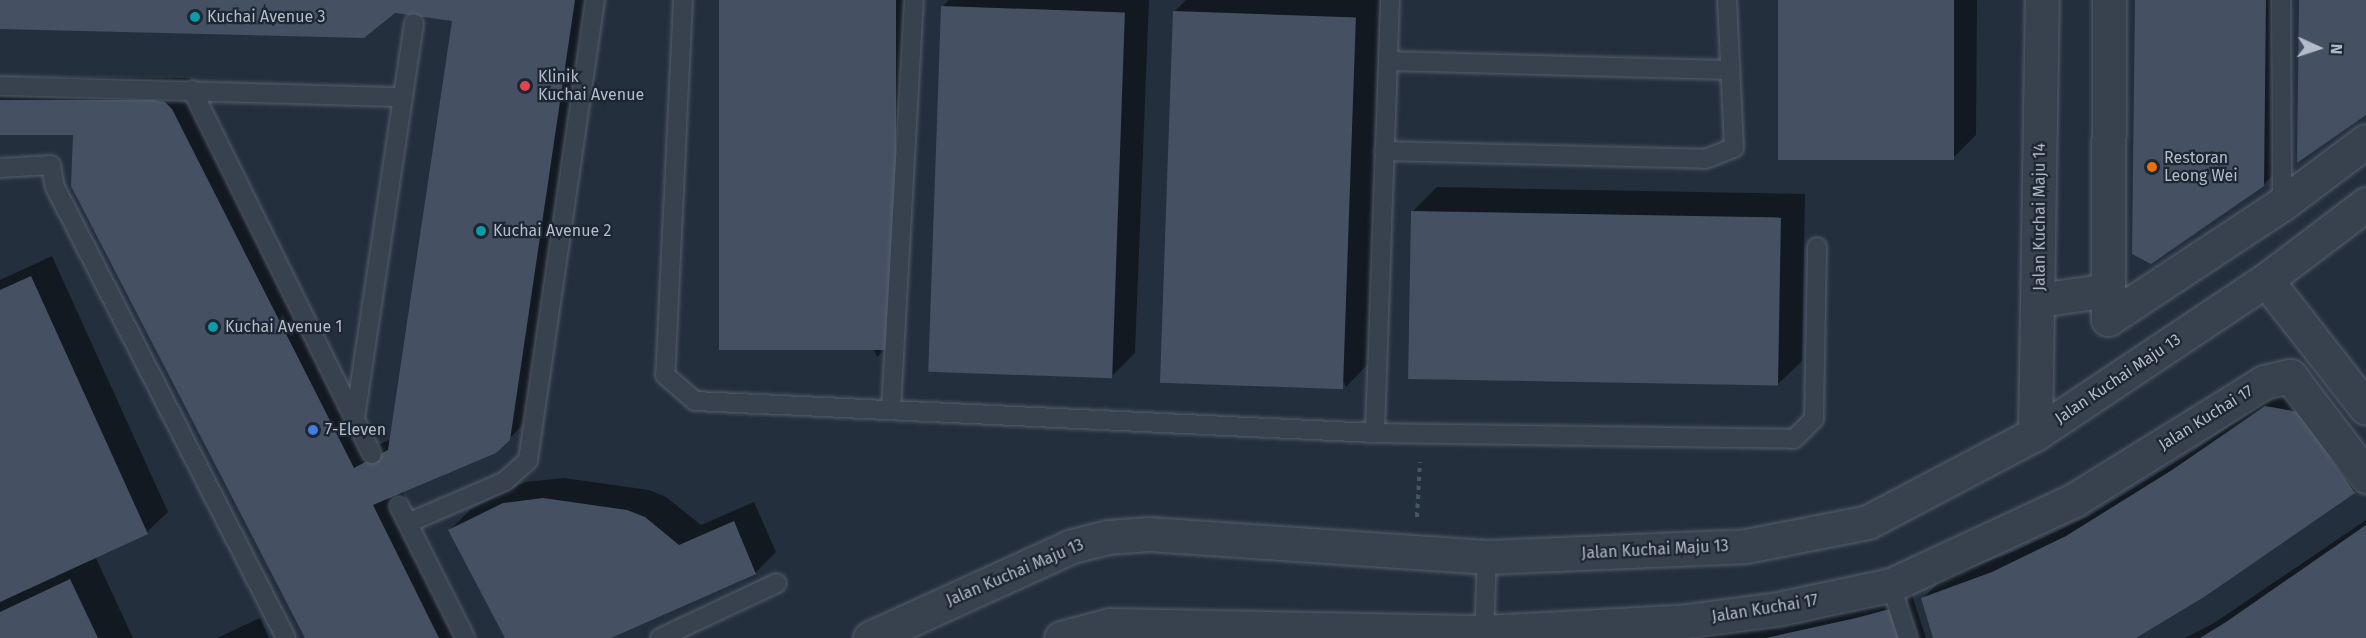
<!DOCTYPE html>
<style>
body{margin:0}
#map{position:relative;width:2366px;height:638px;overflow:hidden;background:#242f3e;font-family:"Fira Sans",sans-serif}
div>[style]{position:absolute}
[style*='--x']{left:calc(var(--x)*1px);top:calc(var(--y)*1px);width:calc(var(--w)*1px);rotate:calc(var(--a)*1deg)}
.shadow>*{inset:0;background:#0007}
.building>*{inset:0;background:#455162;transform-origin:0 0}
.path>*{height:4px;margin-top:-2px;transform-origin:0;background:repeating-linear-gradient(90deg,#44595c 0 4.5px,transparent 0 9px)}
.roads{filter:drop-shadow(0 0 2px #565f6c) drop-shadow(0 0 2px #565f6c)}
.lane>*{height:18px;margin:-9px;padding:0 9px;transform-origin:9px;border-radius:9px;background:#38414e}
.street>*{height:33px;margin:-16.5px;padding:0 16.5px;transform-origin:16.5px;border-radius:16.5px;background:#38414e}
.dots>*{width:16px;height:16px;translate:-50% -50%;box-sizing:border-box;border:3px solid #1d2633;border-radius:50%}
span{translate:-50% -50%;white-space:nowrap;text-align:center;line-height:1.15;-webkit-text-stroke:4.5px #1d2633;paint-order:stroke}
.poi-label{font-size:16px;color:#b4bcc9}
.left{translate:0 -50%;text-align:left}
.street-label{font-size:16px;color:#b4bcc9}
.north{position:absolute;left:2288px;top:18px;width:60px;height:60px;-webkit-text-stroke:4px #1d2633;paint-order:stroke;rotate:93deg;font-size:16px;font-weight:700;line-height:24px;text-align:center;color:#b4bcc9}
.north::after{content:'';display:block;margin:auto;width:21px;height:27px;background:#b4bcc9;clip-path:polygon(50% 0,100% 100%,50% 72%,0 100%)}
</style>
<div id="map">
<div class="shadow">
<i style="clip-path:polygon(0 0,595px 0,533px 414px,509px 439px,402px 491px,476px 638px,307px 638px,74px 134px,0 133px,0 77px,190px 78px,378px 445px,391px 439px,453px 20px,394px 11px,0 27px)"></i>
<i style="clip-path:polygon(721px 0,918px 0,902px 333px,877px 357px)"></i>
<i style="clip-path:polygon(949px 0,1149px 0,1135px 353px,1110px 378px,942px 7px)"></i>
<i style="clip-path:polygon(1186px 0,1380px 0,1370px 362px,1346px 387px,1174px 12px)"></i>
<i style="clip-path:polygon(1779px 0,1977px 0,1976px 135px,1951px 160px)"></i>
<i style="clip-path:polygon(2136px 0,2283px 0,2281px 167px,2263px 185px)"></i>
<i style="clip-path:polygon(1437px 187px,1805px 194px,1802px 361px,1777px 385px,1413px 211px)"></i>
<i style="clip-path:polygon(52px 256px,168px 512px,147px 532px,95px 556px,133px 638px,0 638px,0 280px)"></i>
<i style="clip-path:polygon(2287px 386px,2366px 480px,2354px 492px,2132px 638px,1935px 638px,1922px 599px,1943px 578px,2015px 551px,2089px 516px,2195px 450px)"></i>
<i style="clip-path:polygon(564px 478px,649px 490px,666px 497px,701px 525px,754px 502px,776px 552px,755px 573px,607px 638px,507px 638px,450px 530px,471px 509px,525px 482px)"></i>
<i style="clip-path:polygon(2366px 520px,2366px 638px,2185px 638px,2214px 623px)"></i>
<i style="clip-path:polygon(1910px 589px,1926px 638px,1506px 638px)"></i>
<i style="clip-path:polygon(260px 618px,269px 638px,217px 638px)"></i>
</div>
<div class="building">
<i style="clip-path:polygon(0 0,575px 0,510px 440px,496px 453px,373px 505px,439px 638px,305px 638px,71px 186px,73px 135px,0 135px,0 100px,155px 100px,165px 102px,172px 109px,354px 468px,388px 450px,452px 21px,395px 13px,364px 38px,0 29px)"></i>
<i style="left:719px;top:0;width:177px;height:350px"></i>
<i style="left:1778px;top:0;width:176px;height:160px"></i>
<i style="clip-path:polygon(2135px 0,2266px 0,2264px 186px,2151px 264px,2132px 254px)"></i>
<i style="clip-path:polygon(2299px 0,2366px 0,2366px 115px,2297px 163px)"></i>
<i style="left:941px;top:6px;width:184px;height:366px;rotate:2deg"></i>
<i style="left:1173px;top:11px;width:183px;height:372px;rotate:2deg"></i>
<i style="left:1411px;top:211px;width:370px;height:168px;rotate:1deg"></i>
<i style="clip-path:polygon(31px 276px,148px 534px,0 602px,0 290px)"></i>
<i style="clip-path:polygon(2265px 406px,2299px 412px,2355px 493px,2204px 597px,2136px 638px,1933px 638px,1921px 598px,1992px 572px,2066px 536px,2172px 470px)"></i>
<i style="clip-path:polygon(543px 498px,627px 510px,645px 517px,679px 545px,734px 521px,756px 574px,611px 638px,505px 638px,448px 530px,503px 503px)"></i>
<i style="clip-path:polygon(2366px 525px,2366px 638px,2200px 638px,2226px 622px)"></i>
<i style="clip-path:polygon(70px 579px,98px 638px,0 638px,0 612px)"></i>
<i style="clip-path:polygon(1890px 609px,1899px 638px,1766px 638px,1856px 618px)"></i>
</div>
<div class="path">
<i style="--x:1417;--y:517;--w:55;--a:-86.9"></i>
</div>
<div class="roads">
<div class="lane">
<i style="--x:683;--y:0;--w:375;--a:92.7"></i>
<i style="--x:665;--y:375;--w:40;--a:41"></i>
<i style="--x:695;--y:401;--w:681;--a:2.69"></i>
<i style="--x:1390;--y:0;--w:433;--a:92"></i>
<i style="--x:1375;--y:433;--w:419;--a:0.8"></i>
<i style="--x:1794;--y:439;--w:28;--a:-45"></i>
<i style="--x:1814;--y:419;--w:172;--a:-89"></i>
<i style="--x:2281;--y:0;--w:204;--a:89.7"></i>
<i style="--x:1388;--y:61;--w:341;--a:1.5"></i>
<i style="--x:0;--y:86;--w:403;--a:1.6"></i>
<i style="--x:192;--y:90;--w:406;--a:63.7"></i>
<i style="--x:1384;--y:151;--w:321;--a:1.4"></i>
<i style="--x:1705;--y:159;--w:31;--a:-21"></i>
<i style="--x:1734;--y:148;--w:148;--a:-92.7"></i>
<i style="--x:0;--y:168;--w:51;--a:-3.4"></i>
<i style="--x:51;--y:165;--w:22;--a:80"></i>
<i style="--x:55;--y:187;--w:507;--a:62.88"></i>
<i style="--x:891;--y:410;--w:411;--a:-86.8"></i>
<i style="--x:355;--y:418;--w:399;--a:-81.5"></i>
<i style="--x:399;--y:506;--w:148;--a:63.4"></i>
<i style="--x:408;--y:523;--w:106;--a:-23.4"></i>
<i style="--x:505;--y:481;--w:31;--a:-42"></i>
<i style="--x:528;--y:460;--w:465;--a:-81.7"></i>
<i style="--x:1891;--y:585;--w:56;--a:72.2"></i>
<i style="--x:660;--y:638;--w:129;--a:-25.2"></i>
<i style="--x:1484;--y:638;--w:81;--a:-87.9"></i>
</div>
<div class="street">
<i style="--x:2109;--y:0;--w:319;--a:90.2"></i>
<i style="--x:2108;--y:319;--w:209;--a:-33.5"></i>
<i style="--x:2282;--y:204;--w:105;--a:-36.9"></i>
<i style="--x:2266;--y:280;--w:162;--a:52"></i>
<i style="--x:2039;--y:300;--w:70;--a:-8.2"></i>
<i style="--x:2035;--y:434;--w:434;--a:-89.1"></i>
<i style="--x:870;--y:638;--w:222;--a:-24.5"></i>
<i style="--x:1072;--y:546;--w:37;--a:-14"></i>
<i style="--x:1108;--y:537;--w:41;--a:-4.2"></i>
<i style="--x:1149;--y:534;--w:339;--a:3.9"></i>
<i style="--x:1487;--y:557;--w:259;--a:-2.4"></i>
<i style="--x:1746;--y:546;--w:124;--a:-11.1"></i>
<i style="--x:1868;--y:522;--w:189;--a:-27.8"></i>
<i style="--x:2035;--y:434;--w:278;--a:-33.7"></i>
<i style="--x:2266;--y:280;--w:126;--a:-37.2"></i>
<i style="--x:1061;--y:638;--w:51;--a:-14.9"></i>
<i style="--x:1110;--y:625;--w:374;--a:1.1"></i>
<i style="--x:1484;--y:632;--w:194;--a:-3"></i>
<i style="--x:1678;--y:622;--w:101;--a:-7.4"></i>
<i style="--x:1778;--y:609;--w:116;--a:-12"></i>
<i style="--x:1891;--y:585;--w:202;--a:-24.9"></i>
<i style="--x:2074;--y:500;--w:224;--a:-31.8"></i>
<i style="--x:2264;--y:382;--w:27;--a:-13"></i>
<i style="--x:2290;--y:376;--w:126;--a:52.8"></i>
</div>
</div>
<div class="dots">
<i style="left:195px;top:17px;background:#0f9aa8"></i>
<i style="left:525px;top:86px;background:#e0444e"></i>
<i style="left:2152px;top:167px;background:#e8710a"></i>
<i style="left:481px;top:231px;background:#0f9aa8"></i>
<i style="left:213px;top:327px;background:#0f9aa8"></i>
<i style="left:313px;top:430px;background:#3f7fe0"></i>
</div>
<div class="poi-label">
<span class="left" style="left:207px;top:17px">Kuchai Avenue 3</span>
<span class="left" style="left:538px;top:86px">Klinik<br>Kuchai Avenue</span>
<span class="left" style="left:2164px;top:167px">Restoran<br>Leong Wei</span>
<span class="left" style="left:493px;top:231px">Kuchai Avenue 2</span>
<span class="left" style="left:225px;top:327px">Kuchai Avenue 1</span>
<span class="left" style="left:325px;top:430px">7-Eleven</span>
</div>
<div class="street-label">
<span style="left:2040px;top:217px;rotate:-90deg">Jalan Kuchai Maju 14</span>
<span style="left:2118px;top:379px;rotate:-34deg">Jalan Kuchai Maju 13</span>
<span style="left:2206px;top:418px;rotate:-32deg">Jalan Kuchai 17</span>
<span style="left:1655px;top:550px;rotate:-3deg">Jalan Kuchai Maju 13</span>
<span style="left:1015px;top:573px;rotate:-23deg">Jalan Kuchai Maju 13</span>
<span style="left:1765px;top:609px;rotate:-9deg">Jalan Kuchai 17</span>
</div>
<div class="north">N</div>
</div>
